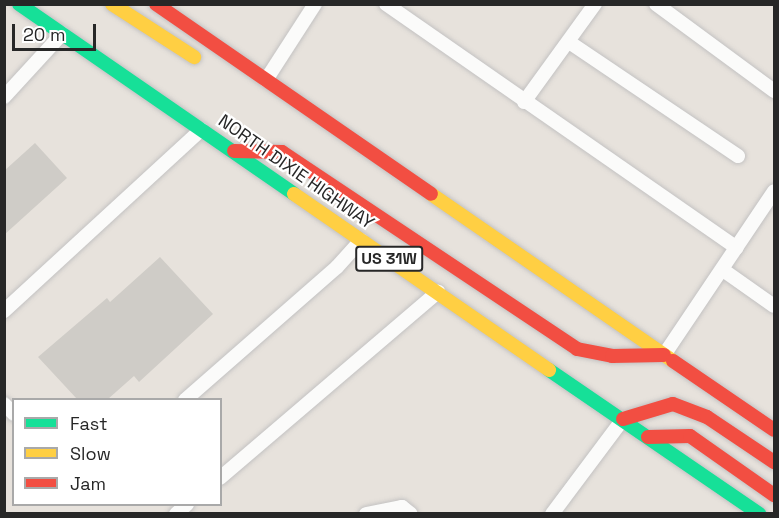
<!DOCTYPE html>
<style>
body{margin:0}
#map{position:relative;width:779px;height:518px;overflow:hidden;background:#e7e2dc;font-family:"Space Grotesk",sans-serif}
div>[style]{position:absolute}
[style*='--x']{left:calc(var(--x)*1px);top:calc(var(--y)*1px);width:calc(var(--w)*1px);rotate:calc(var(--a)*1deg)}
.building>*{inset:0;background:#cfccc7}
.roads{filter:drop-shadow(0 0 2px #c3c2c2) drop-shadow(0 0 2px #c3c2c2)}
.lane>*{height:14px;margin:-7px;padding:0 7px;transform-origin:7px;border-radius:7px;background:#fbfbfa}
.fast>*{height:14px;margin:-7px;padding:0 7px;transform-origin:7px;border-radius:7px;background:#16e098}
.slow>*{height:14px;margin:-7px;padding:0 7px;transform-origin:7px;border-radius:7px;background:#ffcf43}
.jam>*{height:14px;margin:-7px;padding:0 7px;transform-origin:7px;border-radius:7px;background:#f24e42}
span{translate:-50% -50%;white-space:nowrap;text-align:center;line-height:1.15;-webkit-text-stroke:4.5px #fff;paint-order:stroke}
.shield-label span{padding:2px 4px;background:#fff;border:2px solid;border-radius:4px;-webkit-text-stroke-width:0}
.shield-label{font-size:16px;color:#272727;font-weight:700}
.street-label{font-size:18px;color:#272727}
.frame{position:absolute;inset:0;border:6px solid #272727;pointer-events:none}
.legend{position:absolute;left:12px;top:398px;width:210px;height:108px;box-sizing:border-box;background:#fff;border:2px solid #a9a9a9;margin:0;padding:8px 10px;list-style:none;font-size:18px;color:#272727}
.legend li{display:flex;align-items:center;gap:12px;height:30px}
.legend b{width:30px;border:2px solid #a9a9a9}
.scale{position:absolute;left:12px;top:24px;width:84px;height:27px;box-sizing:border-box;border:3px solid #272727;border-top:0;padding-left:8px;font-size:18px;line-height:21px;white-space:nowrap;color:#272727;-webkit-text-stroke:4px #fff;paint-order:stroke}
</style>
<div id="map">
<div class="building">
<i style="clip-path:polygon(35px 143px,67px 178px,4px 235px,4px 171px)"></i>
<i style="clip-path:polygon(160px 257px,213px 314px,139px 382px,134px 376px,108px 399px,77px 399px,38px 357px,107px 298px,110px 302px)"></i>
</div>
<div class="roads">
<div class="lane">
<i style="--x:386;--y:4;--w:427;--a:34.8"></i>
<i style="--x:656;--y:4;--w:147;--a:36.4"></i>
<i style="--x:569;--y:42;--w:204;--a:34"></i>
<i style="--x:266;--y:80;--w:90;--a:-57.2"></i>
<i style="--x:4;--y:97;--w:86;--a:-47.4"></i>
<i style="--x:524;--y:102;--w:121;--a:-54.1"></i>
<i style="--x:723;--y:270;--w:62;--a:35.2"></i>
<i style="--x:4;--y:311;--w:268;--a:-42.6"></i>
<i style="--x:664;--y:355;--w:197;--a:-56.1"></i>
<i style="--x:185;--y:400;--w:202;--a:-41.2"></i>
<i style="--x:337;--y:267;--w:36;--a:-48"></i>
<i style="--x:4;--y:404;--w:14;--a:45"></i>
<i style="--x:220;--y:478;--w:287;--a:-40.5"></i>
<i style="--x:176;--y:514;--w:15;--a:-42"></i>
<i style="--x:366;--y:514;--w:37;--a:-11"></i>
<i style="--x:402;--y:507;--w:11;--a:38"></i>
<i style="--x:552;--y:514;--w:119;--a:-53.2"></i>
</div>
<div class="fast">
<i style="--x:19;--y:4;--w:334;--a:34.6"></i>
<i style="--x:549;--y:370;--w:255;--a:34.4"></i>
</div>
<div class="slow">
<i style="--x:112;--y:4;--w:98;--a:32.9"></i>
<i style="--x:294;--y:194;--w:310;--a:34.6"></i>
<i style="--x:431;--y:194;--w:294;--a:34.6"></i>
</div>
<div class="jam">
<i style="--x:156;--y:4;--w:334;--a:34.6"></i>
<i style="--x:234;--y:151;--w:48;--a:1.2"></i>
<i style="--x:282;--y:152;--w:355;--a:33.7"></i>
<i style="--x:577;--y:349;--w:36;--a:11"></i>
<i style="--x:612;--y:356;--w:52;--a:-1.1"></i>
<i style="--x:673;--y:361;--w:122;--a:34.3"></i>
<i style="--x:623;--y:419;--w:52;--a:-16.7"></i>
<i style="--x:673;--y:404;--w:36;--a:21"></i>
<i style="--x:707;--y:417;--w:81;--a:33.9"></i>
<i style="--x:648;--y:437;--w:42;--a:-1.4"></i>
<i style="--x:690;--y:436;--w:103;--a:35.1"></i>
</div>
</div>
<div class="shield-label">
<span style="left:389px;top:259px">US 31W</span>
</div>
<div class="street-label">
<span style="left:296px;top:172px;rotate:35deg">NORTH DIXIE HIGHWAY</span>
</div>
<div class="frame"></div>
<ul class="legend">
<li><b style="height:8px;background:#16e098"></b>Fast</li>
<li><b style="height:8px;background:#ffcf43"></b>Slow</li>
<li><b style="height:8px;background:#f24e42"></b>Jam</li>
</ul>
<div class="scale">20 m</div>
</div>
